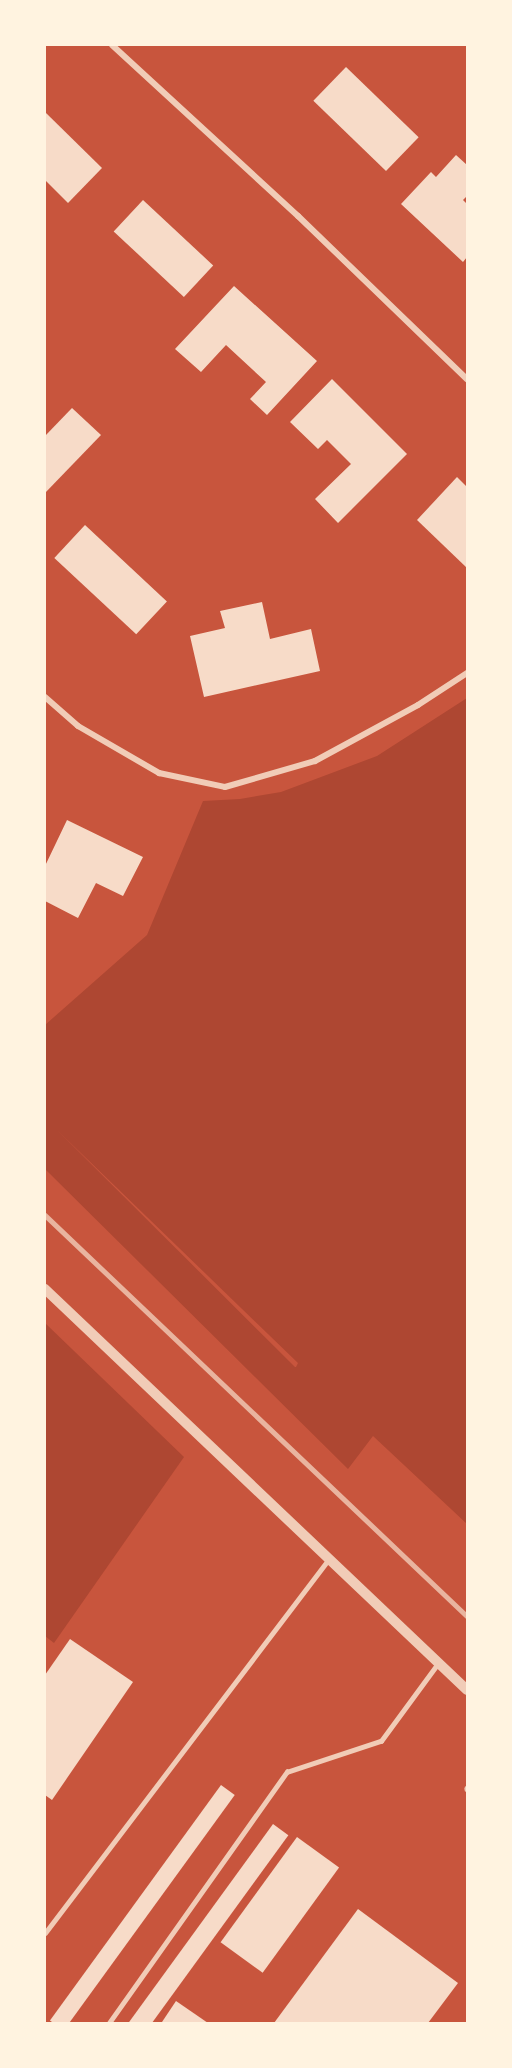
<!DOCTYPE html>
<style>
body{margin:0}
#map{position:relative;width:512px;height:2068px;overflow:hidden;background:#c8553d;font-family:Inter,sans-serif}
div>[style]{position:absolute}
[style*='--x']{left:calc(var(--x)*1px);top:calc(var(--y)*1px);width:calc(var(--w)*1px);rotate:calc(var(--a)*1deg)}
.green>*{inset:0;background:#ae4732}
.building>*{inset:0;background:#f7dbc8;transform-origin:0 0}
.service>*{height:4.5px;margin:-2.25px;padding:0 2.25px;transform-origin:2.25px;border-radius:2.25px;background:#f1ccb7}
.minor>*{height:6px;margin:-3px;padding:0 3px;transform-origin:3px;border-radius:3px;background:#f1ccb7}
.tertiary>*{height:10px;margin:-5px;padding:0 5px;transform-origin:5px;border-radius:5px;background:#f1ccb7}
.rail>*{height:4.5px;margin:-2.25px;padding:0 2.25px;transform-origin:2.25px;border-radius:2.25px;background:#e9b49f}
span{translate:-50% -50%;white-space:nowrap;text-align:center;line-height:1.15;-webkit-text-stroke:4.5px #fff3e0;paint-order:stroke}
.frame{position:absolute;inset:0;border:46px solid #fff3e0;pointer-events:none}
</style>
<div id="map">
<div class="green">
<i style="clip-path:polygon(evenodd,467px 698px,467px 1524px,373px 1436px,348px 1469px,45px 1169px,45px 1025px,147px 935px,203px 801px,240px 799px,281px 792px,377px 756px,467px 698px,56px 1129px,298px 1363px,296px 1367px,295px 1367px,56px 1129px)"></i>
<i style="clip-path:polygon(45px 1323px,184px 1457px,54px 1643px,45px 1636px)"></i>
</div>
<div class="building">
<i style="left:346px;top:67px;width:101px;height:47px;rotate:44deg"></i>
<i style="clip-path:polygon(45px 112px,102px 168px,68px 203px,45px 180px)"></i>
<i style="clip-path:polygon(456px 155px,467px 165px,467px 196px,463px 200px,467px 204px,467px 257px,463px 262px,401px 204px,431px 172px,436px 177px)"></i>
<i style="left:143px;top:200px;width:96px;height:43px;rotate:43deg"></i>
<i style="clip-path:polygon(234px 286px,317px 361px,267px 415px,250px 399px,266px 382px,226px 345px,201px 372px,175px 349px)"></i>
<i style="clip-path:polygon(332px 379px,407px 454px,338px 523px,315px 499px,351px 464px,327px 440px,318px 449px,290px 422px)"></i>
<i style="clip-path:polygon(72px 408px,101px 435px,45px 493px,45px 436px)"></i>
<i style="clip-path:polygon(457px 477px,467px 487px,467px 568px,417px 520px)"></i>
<i style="left:85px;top:525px;width:112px;height:45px;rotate:43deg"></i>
<i style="clip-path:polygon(262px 602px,270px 639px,311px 629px,320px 671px,204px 697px,190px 636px,225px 628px,220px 611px)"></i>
<i style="clip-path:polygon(67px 820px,143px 857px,123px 896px,96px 883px,78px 918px,45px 901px,45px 866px)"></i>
<i style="clip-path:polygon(70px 1639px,133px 1682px,52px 1800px,45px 1795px,45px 1675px)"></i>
<i style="left:221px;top:1785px;width:17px;height:291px;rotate:36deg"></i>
<i style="left:273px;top:1824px;width:19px;height:246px;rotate:36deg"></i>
<i style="left:297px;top:1837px;width:52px;height:130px;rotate:36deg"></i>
<i style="clip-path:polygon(358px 1909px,458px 1983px,428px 2023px,274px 2023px)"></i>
<i style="clip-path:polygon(176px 2001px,208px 2023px,162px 2022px)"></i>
</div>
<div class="service">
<i style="--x:467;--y:1788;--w:1;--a:90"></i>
<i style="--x:45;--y:1933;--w:468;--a:-52.8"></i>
<i style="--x:109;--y:2023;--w:308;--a:-54.7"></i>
<i style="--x:287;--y:1772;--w:99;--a:-18.3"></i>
<i style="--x:381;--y:1741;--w:98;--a:-53.7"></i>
</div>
<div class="minor">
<i style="--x:112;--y:45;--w:253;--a:42.6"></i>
<i style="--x:298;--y:216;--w:235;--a:44"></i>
<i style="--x:45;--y:697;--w:44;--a:41.3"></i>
<i style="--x:78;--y:726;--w:94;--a:30.1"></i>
<i style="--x:159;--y:773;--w:67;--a:12"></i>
<i style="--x:225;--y:787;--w:94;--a:-16.1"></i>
<i style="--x:315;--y:761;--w:117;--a:-28.5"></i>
<i style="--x:418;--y:705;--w:59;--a:-33.1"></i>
</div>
<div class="tertiary">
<i style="--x:45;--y:1289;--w:582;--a:43.54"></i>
</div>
<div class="rail">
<i style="--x:45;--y:1215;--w:582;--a:43.54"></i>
</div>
<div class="frame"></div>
</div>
